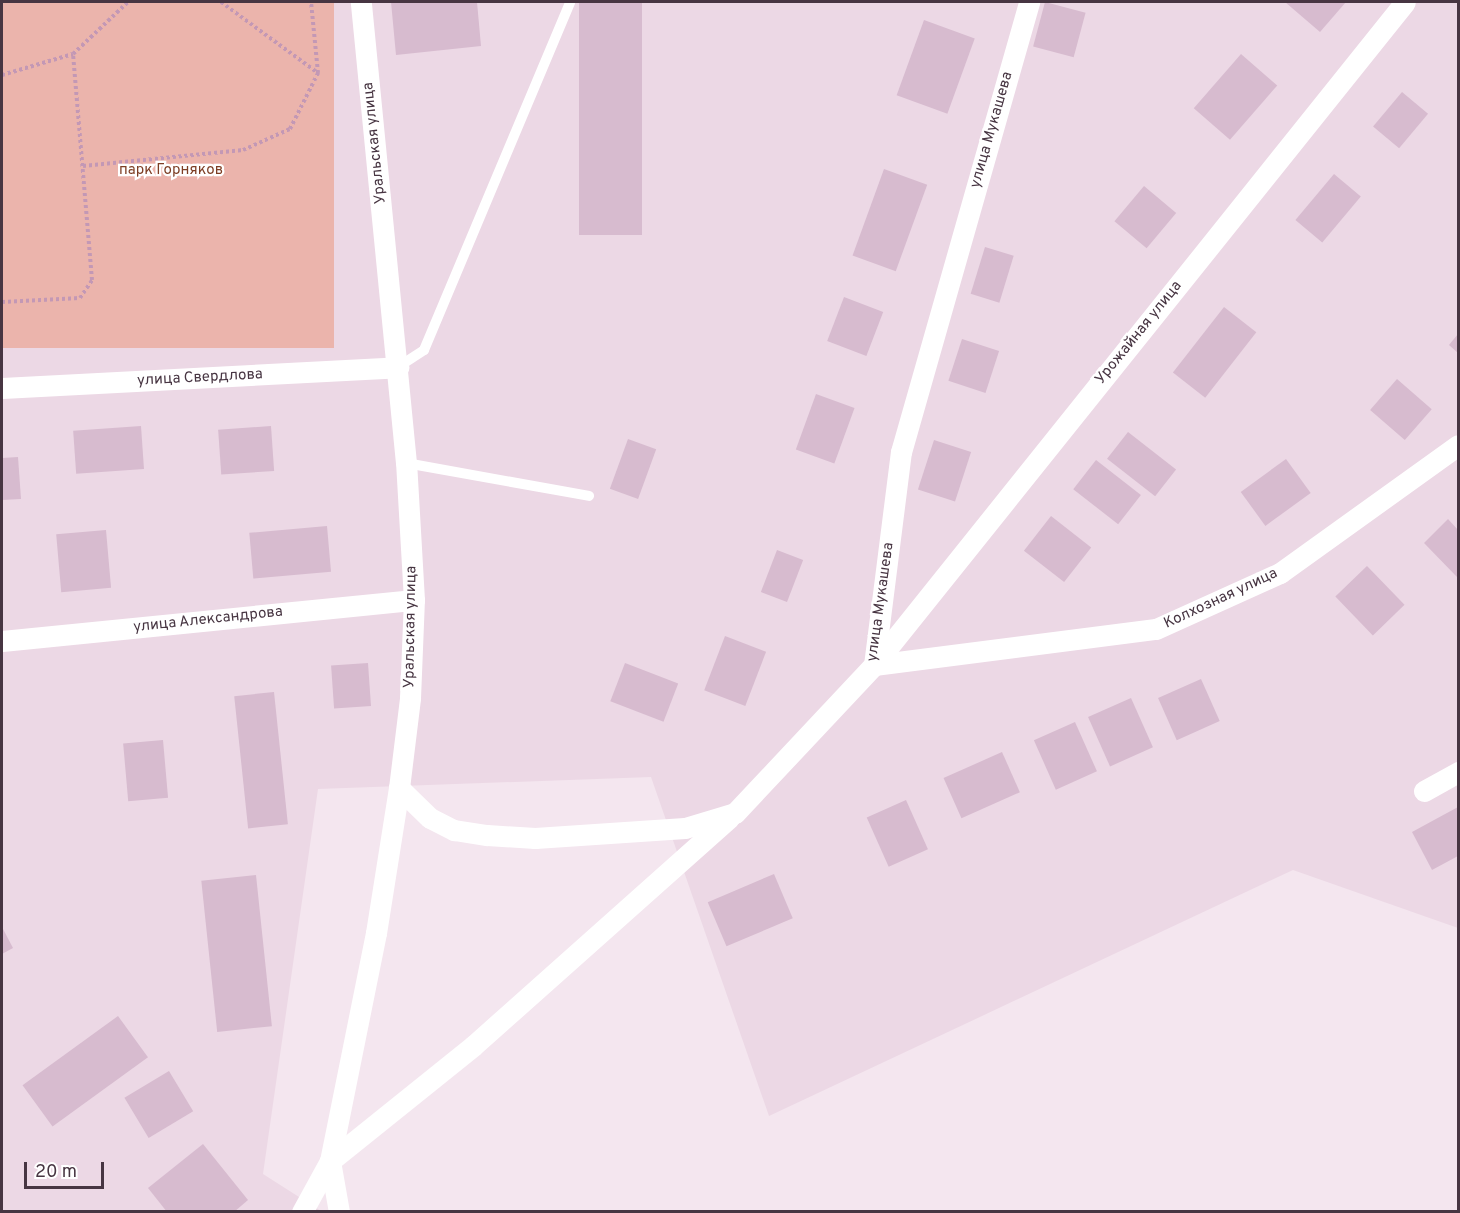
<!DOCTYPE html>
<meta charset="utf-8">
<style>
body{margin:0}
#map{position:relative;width:1460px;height:1213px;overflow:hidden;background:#f4e6ef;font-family:Overpass,sans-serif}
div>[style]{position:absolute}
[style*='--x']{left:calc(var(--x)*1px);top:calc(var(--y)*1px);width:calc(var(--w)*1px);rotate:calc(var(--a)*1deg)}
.residential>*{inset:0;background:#ecd8e5}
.green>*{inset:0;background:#ebb4ac;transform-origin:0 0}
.building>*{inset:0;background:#d7bbcf;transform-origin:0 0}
.path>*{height:4px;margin-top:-2px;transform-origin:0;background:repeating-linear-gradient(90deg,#c398b5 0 3px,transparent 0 6px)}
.lane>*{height:10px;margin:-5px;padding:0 5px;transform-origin:5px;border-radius:5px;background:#fff}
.street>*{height:21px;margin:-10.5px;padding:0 10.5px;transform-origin:10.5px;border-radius:10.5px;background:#fff}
span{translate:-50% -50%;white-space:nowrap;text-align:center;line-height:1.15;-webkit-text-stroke:4.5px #fff;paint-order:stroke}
.street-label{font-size:15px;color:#473542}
.park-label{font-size:15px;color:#7d3e24}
.frame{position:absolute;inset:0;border:3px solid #473542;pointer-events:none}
.scale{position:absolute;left:24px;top:1162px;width:80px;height:27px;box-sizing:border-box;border:3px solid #473542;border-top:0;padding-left:8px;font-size:18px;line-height:21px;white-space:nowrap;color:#473542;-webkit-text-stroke:4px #fff;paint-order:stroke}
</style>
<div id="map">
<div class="residential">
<i style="clip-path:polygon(2px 2px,1458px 2px,1458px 928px,1293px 870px,769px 1116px,651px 777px,318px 789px,263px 1174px,321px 1211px,2px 1212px)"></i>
</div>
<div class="green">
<i style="left:2px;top:2px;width:332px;height:346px"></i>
</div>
<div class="building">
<i style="clip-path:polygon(391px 2px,477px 2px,481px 46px,396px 55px)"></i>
<i style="left:579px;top:2px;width:63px;height:233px"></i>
<i style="left:1045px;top:2px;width:42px;height:46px;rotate:15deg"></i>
<i style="clip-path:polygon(1285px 2px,1346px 2px,1320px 32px)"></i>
<i style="left:924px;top:20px;width:54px;height:80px;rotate:20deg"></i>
<i style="left:1241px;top:54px;width:48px;height:72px;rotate:41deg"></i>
<i style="left:1402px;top:92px;width:34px;height:45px;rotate:40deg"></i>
<i style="left:884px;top:169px;width:46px;height:92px;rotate:20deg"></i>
<i style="left:1334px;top:174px;width:35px;height:60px;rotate:40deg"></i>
<i style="left:1144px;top:186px;width:42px;height:46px;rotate:40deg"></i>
<i style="left:985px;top:247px;width:30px;height:49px;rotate:17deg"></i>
<i style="left:844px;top:297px;width:42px;height:47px;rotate:21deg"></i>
<i style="left:1224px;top:307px;width:41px;height:83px;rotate:38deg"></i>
<i style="clip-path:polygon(1458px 334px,1458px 353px,1449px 345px)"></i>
<i style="left:962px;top:339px;width:39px;height:44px;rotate:18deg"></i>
<i style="left:1397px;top:379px;width:46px;height:41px;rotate:41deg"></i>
<i style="left:816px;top:394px;width:41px;height:59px;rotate:20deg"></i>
<i style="left:141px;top:426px;width:43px;height:68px;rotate:86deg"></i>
<i style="left:271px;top:426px;width:45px;height:53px;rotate:86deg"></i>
<i style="left:1128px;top:432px;width:61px;height:34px;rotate:38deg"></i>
<i style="left:628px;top:439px;width:30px;height:53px;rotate:20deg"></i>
<i style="left:934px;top:440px;width:39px;height:52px;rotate:18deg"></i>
<i style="clip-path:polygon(18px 457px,21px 499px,2px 500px,2px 458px)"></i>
<i style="left:1286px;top:459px;width:42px;height:56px;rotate:54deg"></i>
<i style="left:1096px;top:460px;width:57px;height:37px;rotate:38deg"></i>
<i style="left:1051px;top:516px;width:51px;height:44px;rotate:38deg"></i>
<i style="clip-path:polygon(1448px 519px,1458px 530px,1457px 577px,1424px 543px)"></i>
<i style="left:327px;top:526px;width:46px;height:78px;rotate:85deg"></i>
<i style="left:106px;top:530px;width:58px;height:50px;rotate:85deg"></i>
<i style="left:777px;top:550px;width:28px;height:45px;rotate:21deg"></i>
<i style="left:1367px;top:566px;width:54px;height:44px;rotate:46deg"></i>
<i style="left:725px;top:636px;width:44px;height:58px;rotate:21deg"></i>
<i style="left:368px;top:663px;width:43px;height:37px;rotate:86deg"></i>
<i style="left:625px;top:663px;width:57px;height:41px;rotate:21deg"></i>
<i style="left:1201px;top:679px;width:46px;height:47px;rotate:66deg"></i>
<i style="left:274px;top:692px;width:133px;height:40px;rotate:84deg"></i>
<i style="left:1131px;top:698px;width:54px;height:47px;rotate:66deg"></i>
<i style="left:1075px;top:722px;width:54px;height:45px;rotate:66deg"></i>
<i style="left:163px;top:740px;width:58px;height:40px;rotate:85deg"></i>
<i style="left:1002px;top:752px;width:44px;height:64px;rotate:66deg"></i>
<i style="left:906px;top:800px;width:54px;height:43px;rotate:66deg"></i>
<i style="clip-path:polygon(1458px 807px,1458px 856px,1432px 870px,1412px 832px)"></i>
<i style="left:774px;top:874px;width:48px;height:72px;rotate:67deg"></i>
<i style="left:256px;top:875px;width:152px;height:55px;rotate:84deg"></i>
<i style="clip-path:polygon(2px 927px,13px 948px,2px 954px)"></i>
<i style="left:118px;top:1016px;width:51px;height:118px;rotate:54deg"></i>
<i style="left:169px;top:1071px;width:47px;height:52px;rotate:59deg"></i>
<i style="clip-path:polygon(203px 1144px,248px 1200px,234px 1212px,167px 1212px,148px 1188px)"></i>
</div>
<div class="path">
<i style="--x:221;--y:2;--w:120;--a:36.2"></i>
<i style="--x:2;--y:75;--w:74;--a:-16.5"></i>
<i style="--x:73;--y:54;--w:76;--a:-43.4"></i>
<i style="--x:83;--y:166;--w:161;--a:-5.7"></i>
<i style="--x:243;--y:150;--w:51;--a:-24.1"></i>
<i style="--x:290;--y:129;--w:63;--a:-63.4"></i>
<i style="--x:318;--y:73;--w:71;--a:-95.6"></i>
<i style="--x:2;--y:302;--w:78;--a:-2.9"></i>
<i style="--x:80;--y:298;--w:22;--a:-56"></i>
<i style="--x:92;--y:280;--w:227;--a:-94.8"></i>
</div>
<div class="lane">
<i style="--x:398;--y:367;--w:31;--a:-33"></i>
<i style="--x:424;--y:350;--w:377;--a:-67.2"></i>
<i style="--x:406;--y:463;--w:186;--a:10.2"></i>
</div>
<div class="street">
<i style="--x:2;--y:388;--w:397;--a:-3"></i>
<i style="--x:2;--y:641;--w:414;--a:-5.7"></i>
<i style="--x:874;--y:665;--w:849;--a:-51.31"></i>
<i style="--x:874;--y:665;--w:284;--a:-7.3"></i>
<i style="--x:1156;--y:629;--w:136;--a:-24.3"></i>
<i style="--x:1280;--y:573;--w:219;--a:-35.7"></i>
<i style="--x:399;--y:788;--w:43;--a:44.1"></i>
<i style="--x:430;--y:818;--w:27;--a:27"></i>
<i style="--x:454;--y:830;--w:33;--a:9"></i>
<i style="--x:487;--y:835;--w:48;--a:3.6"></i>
<i style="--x:535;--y:838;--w:150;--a:-3.8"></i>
<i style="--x:685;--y:828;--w:52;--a:-16.7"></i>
<i style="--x:735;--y:813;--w:203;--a:-46.8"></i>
<i style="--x:874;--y:665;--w:215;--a:-82.8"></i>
<i style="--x:901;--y:452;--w:468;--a:-74.1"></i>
<i style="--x:1424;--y:791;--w:39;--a:-29"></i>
<i style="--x:302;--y:1212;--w:58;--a:-61.2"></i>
<i style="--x:330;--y:1161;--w:184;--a:-38.8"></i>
<i style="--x:473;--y:1046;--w:343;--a:-41.7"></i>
<i style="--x:339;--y:1212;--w:52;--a:-100"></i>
<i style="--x:330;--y:1161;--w:233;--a:-78.6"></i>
<i style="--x:376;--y:933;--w:147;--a:-81"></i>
<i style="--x:399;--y:788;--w:91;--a:-83"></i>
<i style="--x:410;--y:698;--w:98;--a:-87.7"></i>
<i style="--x:414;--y:600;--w:137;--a:-93.3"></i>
<i style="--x:406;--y:463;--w:463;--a:-95.6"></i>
</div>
<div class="street-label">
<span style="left:992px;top:130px;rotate:-74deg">улица Мукашева</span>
<span style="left:375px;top:143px;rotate:-96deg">Уральская улица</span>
<span style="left:1139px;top:333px;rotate:-51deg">Урожайная улица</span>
<span style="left:200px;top:378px;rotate:-3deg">улица Свердлова</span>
<span style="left:1221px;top:599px;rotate:-25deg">Колхозная улица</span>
<span style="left:881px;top:602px;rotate:-82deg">улица Мукашева</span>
<span style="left:208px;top:620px;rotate:-6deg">улица Александрова</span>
<span style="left:411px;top:627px;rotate:-89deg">Уральская улица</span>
</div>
<div class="park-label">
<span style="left:171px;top:171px">парк Горняков</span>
</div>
<div class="frame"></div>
<div class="scale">20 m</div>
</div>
